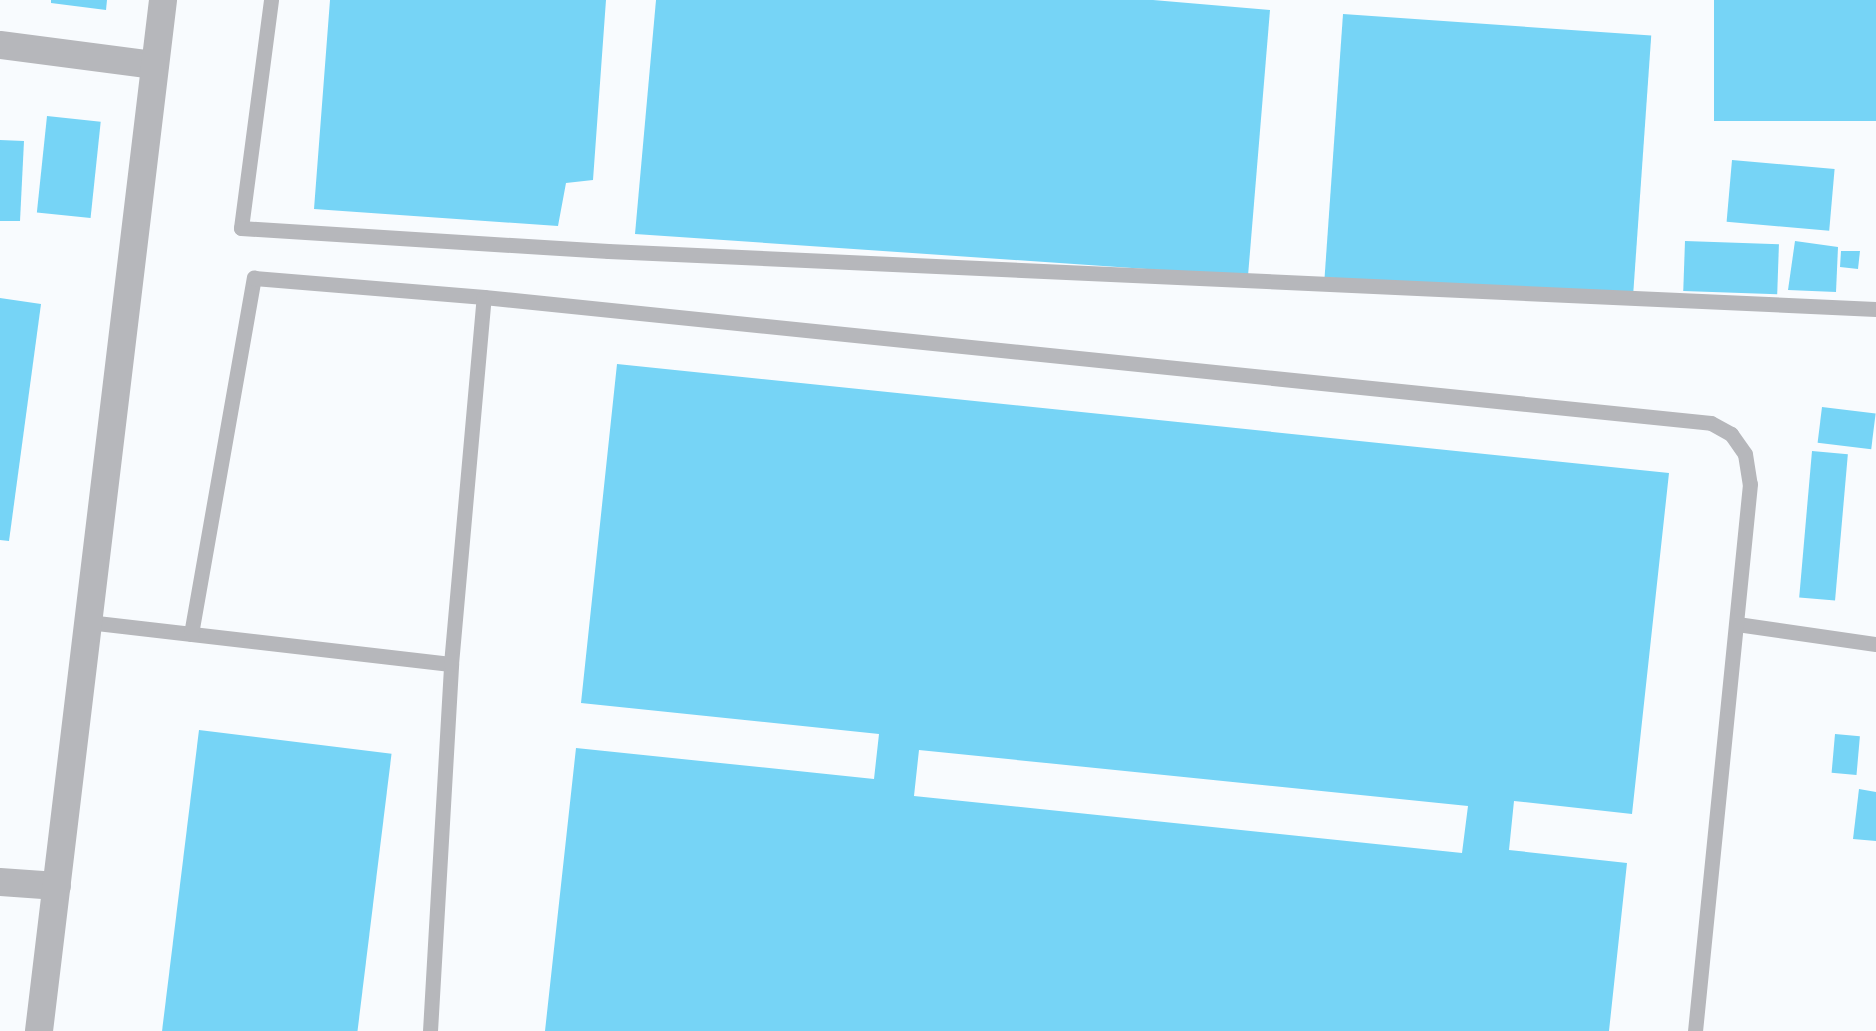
<!DOCTYPE html>
<style>
body{margin:0}
#map{position:relative;width:1876px;height:1031px;overflow:hidden;background:#f8fbfe;font-family:Overpass,sans-serif}
div>[style]{position:absolute}
[style*='--x']{left:calc(var(--x)*1px);top:calc(var(--y)*1px);width:calc(var(--w)*1px);rotate:calc(var(--a)*1deg)}
.building>*{inset:0;background:#76d4f6;transform-origin:0 0}
.lane>*{height:15px;margin:-7.5px;padding:0 7.5px;transform-origin:7.5px;border-radius:7.5px;background:#b6b7bb}
.street>*{height:28px;margin:-14px;padding:0 14px;transform-origin:14px;border-radius:14px;background:#b6b7bb}
span{translate:-50% -50%;white-space:nowrap;text-align:center;line-height:1.15;-webkit-text-stroke:4px #f8fbfe;paint-order:stroke}
</style>
<div id="map">
<div class="building">
<i style="clip-path:polygon(51px 0,107px 0,106px 10px,51px 3px)"></i>
<i style="clip-path:polygon(330px 0,606px 0,593px 180px,566px 183px,558px 226px,314px 209px)"></i>
<i style="clip-path:polygon(656px 0,1153px 0,1270px 10px,1248px 276px,635px 234px)"></i>
<i style="left:1714px;top:0;width:162px;height:121px"></i>
<i style="left:1343px;top:14px;width:309px;height:264px;rotate:4deg"></i>
<i style="left:47px;top:116px;width:54px;height:97px;rotate:6deg"></i>
<i style="clip-path:polygon(0 140px,24px 141px,20px 221px,0 221px)"></i>
<i style="left:1732px;top:160px;width:103px;height:62px;rotate:5deg"></i>
<i style="left:1685px;top:241px;width:94px;height:50px;rotate:2deg"></i>
<i style="clip-path:polygon(1795px 241px,1838px 247px,1836px 292px,1788px 290px)"></i>
<i style="clip-path:polygon(1841px 251px,1860px 251px,1858px 269px,1840px 267px)"></i>
<i style="clip-path:polygon(0 298px,41px 304px,9px 541px,0 540px)"></i>
<i style="clip-path:polygon(evenodd,617px 364px,1669px 473px,1632px 814px,1514px 801px,1509px 850px,1627px 863px,1609px 1031px,545px 1031px,576px 748px,874px 779px,879px 734px,581px 703px,617px 364px,919px 750px,1468px 806px,1462px 853px,914px 796px,919px 750px)"></i>
<i style="left:1822px;top:407px;width:54px;height:36px;rotate:7deg"></i>
<i style="left:1812px;top:451px;width:36px;height:147px;rotate:5deg"></i>
<i style="left:199px;top:730px;width:194px;height:304px;rotate:7deg"></i>
<i style="left:1835px;top:734px;width:25px;height:39px;rotate:5deg"></i>
<i style="clip-path:polygon(1859px 789px,1876px 792px,1876px 841px,1853px 839px)"></i>
</div>
<div class="lane">
<i style="--x:271;--y:0;--w:230;--a:97.5"></i>
<i style="--x:241;--y:228;--w:368;--a:3.6"></i>
<i style="--x:608;--y:251;--w:1269;--a:2.62"></i>
<i style="--x:88;--y:622;--w:365;--a:6.6"></i>
<i style="--x:1737;--y:624;--w:140;--a:8.2"></i>
<i style="--x:191;--y:634;--w:362;--a:-80"></i>
<i style="--x:254;--y:278;--w:231;--a:4.7"></i>
<i style="--x:484;--y:297;--w:1233;--a:5.86"></i>
<i style="--x:1711;--y:423;--w:23;--a:29"></i>
<i style="--x:1731;--y:434;--w:24;--a:55"></i>
<i style="--x:1745;--y:454;--w:30;--a:81"></i>
<i style="--x:1750;--y:484;--w:550;--a:95.74"></i>
<i style="--x:430;--y:1031;--w:368;--a:-86.7"></i>
<i style="--x:451;--y:664;--w:368;--a:-84.9"></i>
</div>
<div class="street">
<i style="--x:0;--y:45;--w:156;--a:7.4"></i>
<i style="--x:0;--y:882;--w:57;--a:4"></i>
<i style="--x:39;--y:1031;--w:1038;--a:-83.14"></i>
</div>
</div>
